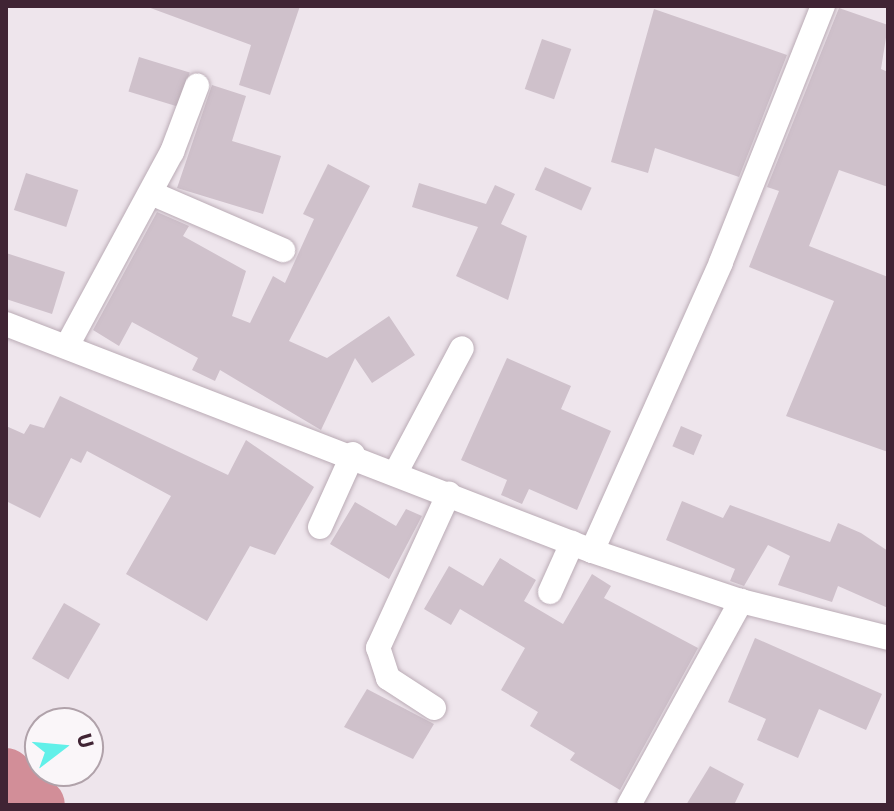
<!DOCTYPE html>
<style>
body{margin:0}
#map{position:relative;width:894px;height:811px;overflow:hidden;background:#eee5ec;font-family:"Source Sans 3",sans-serif}
div>[style]{position:absolute}
[style*='--x']{left:calc(var(--x)*1px);top:calc(var(--y)*1px);width:calc(var(--w)*1px);rotate:calc(var(--a)*1deg)}
.river>*{height:52px;margin:-26px;padding:0 26px;transform-origin:26px;border-radius:26px;background:#d28e98}
.building>*{inset:0;background:#cfc1cb;transform-origin:0 0}
.roads{filter:drop-shadow(0 0 2px #baabb5) drop-shadow(0 0 2px #baabb5)}
.minor>*{height:24px;margin:-12px;padding:0 12px;transform-origin:12px;border-radius:12px;background:#fff}
span{translate:-50% -50%;white-space:nowrap;text-align:center;line-height:1.15;-webkit-text-stroke:6px #faf6f9;paint-order:stroke}
.frame{position:absolute;inset:0;border:8px solid #402434;pointer-events:none}
.north{position:absolute;left:24px;top:707px;width:80px;height:80px;box-sizing:border-box;background:#faf6f9;border:2px solid #b0a2aa;border-radius:50%;rotate:74deg;font-size:22px;font-weight:700;line-height:32px;text-align:center;color:#402434}
.north::after{content:'';display:block;margin:auto;width:28px;height:36px;background:#61f0e9;clip-path:polygon(50% 0,100% 100%,50% 72%,0 100%)}
</style>
<div id="map">
<div class="river">
<i style="--x:6;--y:774;--w:45;--a:43.2"></i>
</div>
<div class="building">
<i style="clip-path:polygon(145px 6px,300px 6px,270px 95px,239px 85px,251px 45px)"></i>
<i style="clip-path:polygon(839px 8px,888px 25px,881px 69px,888px 72px,888px 187px,839px 170px,809px 246px,888px 277px,888px 452px,786px 416px,834px 301px,749px 267px,779px 191px,767px 187px)"></i>
<i style="clip-path:polygon(654px 9px,787px 55px,739px 177px,655px 148px,648px 173px,611px 162px)"></i>
<i style="left:542px;top:39px;width:31px;height:53px;rotate:19deg"></i>
<i style="left:139px;top:57px;width:53px;height:36px;rotate:17deg"></i>
<i style="clip-path:polygon(212px 85px,246px 96px,232px 141px,281px 156px,263px 214px,177px 188px)"></i>
<i style="clip-path:polygon(328px 164px,370px 186px,289px 341px,327px 358px,389px 316px,415px 355px,372px 383px,355px 358px,321px 430px,220px 370px,215px 381px,192px 370px,198px 358px,132px 322px,119px 346px,93px 330px,157px 212px,189px 226px,183px 236px,246px 271px,232px 316px,250px 323px,273px 276px,285px 283px,314px 219px,303px 214px)"></i>
<i style="left:545px;top:167px;width:51px;height:25px;rotate:24deg"></i>
<i style="left:26px;top:173px;width:55px;height:39px;rotate:18deg"></i>
<i style="clip-path:polygon(419px 183px,486px 204px,495px 185px,515px 194px,501px 224px,527px 236px,508px 300px,456px 276px,478px 227px,412px 207px)"></i>
<i style="clip-path:polygon(6px 253px,65px 272px,52px 314px,6px 299px)"></i>
<i style="clip-path:polygon(507px 358px,571px 386px,561px 409px,611px 431px,577px 510px,529px 489px,522px 504px,501px 495px,507px 480px,461px 460px)"></i>
<i style="clip-path:polygon(60px 396px,228px 475px,246px 440px,314px 487px,275px 555px,250px 546px,207px 621px,126px 574px,171px 496px,87px 451px,81px 463px,71px 458px,40px 518px,6px 501px,6px 426px,24px 434px,30px 424px,44px 428px)"></i>
<i style="left:681px;top:426px;width:23px;height:22px;rotate:23deg"></i>
<i style="clip-path:polygon(682px 501px,723px 518px,730px 505px,830px 542px,838px 523px,861px 533px,888px 551px,888px 608px,838px 586px,832px 602px,778px 585px,790px 556px,768px 545px,744px 586px,730px 581px,735px 569px,666px 540px)"></i>
<i style="clip-path:polygon(355px 502px,396px 526px,406px 509px,422px 516px,389px 579px,330px 544px)"></i>
<i style="clip-path:polygon(500px 558px,536px 580px,524px 601px,563px 624px,592px 574px,611px 586px,604px 598px,698px 648px,620px 790px,570px 760px,575px 753px,530px 726px,538px 712px,501px 690px,525px 648px,460px 609px,451px 625px,424px 609px,449px 566px,483px 586px)"></i>
<i style="left:64px;top:603px;width:42px;height:64px;rotate:30deg"></i>
<i style="clip-path:polygon(755px 638px,882px 694px,866px 730px,819px 709px,798px 758px,757px 740px,766px 719px,728px 702px)"></i>
<i style="clip-path:polygon(367px 689px,434px 724px,413px 759px,344px 727px)"></i>
<i style="clip-path:polygon(710px 766px,744px 784px,734px 805px,686px 805px)"></i>
</div>
<div class="roads">
<div class="minor">
<i style="--x:151;--y:193;--w:144;--a:23.4"></i>
<i style="--x:6;--y:324;--w:628;--a:21.17"></i>
<i style="--x:592;--y:551;--w:157;--a:18.6"></i>
<i style="--x:741;--y:601;--w:152;--a:14.1"></i>
<i style="--x:67;--y:346;--w:221;--a:-61.6"></i>
<i style="--x:172;--y:152;--w:71;--a:-69.3"></i>
<i style="--x:396;--y:472;--w:140;--a:-62"></i>
<i style="--x:320;--y:527;--w:80;--a:-65.7"></i>
<i style="--x:592;--y:551;--w:316;--a:-65.9"></i>
<i style="--x:721;--y:262;--w:276;--a:-68.3"></i>
<i style="--x:550;--y:592;--w:54;--a:-65.8"></i>
<i style="--x:434;--y:708;--w:55;--a:-146.9"></i>
<i style="--x:388;--y:678;--w:32;--a:-108"></i>
<i style="--x:378;--y:648;--w:170;--a:-65.4"></i>
<i style="--x:629;--y:805;--w:233;--a:-61.2"></i>
</div>
</div>
<div class="frame"></div>
<div class="north">U</div>
</div>
